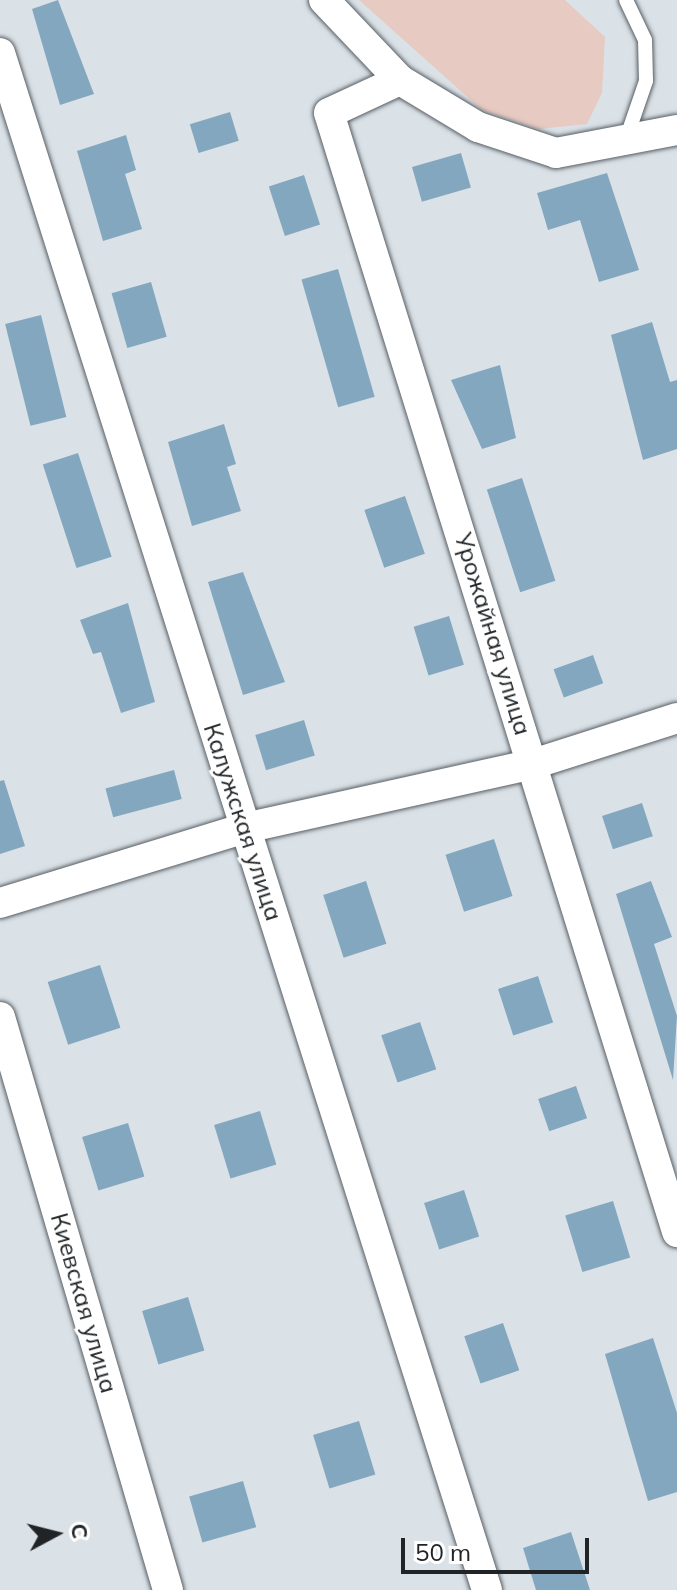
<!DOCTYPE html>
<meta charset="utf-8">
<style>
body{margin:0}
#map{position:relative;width:677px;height:1590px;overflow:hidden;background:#dae2e8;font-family:Mulish,sans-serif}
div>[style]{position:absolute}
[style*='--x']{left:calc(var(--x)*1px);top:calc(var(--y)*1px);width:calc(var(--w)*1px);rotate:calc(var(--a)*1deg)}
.green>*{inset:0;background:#e7cac2}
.building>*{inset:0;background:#84a7c0;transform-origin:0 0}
.roads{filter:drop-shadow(0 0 2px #595f64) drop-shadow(0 0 2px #595f64)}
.lane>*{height:14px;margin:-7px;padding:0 7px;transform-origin:7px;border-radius:7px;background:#fff}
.street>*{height:30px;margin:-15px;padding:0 15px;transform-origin:15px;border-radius:15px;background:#fff}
span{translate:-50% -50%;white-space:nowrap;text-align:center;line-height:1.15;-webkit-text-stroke:6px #fff;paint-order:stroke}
.street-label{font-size:24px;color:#212426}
.north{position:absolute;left:16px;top:1494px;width:80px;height:80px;-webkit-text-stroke:6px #fff;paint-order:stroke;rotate:83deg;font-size:22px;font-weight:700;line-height:32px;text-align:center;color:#212426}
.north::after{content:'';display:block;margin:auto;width:28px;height:36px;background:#212426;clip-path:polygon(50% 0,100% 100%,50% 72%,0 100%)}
.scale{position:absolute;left:401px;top:1538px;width:188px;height:36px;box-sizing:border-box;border:4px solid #212426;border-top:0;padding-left:10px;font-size:24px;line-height:28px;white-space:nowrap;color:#212426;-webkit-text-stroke:6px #fff;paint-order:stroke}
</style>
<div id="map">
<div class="green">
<i style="clip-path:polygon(359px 0,565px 0,605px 37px,602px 93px,587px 124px,539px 129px,482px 110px)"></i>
</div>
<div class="building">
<i style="clip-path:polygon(58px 0,94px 94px,60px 105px,32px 9px)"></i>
<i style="left:230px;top:112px;width:30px;height:42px;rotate:73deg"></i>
<i style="clip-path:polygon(126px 135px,136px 170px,125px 174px,142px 229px,103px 241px,77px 151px)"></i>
<i style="left:461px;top:153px;width:36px;height:51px;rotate:74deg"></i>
<i style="clip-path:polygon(607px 173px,639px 270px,599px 282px,580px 220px,548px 230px,537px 193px)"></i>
<i style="left:304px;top:175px;width:52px;height:37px;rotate:72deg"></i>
<i style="left:338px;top:269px;width:133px;height:38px;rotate:74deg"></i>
<i style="left:151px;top:282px;width:57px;height:41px;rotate:74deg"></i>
<i style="left:41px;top:315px;width:105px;height:37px;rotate:76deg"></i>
<i style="clip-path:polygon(652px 322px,670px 382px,677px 380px,677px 449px,643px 460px,611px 335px)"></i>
<i style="clip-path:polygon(500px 365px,516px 438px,482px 449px,451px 380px)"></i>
<i style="clip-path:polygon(224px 424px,236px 464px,227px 467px,241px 511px,192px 526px,168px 442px)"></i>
<i style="left:78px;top:453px;width:109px;height:37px;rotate:72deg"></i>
<i style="left:522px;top:478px;width:108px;height:37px;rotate:72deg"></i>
<i style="left:405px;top:496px;width:61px;height:43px;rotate:71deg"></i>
<i style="clip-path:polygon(243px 572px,285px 682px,243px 695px,208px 582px)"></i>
<i style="clip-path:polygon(128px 603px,155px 702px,121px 713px,101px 652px,93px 654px,80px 620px)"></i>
<i style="left:449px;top:616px;width:51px;height:37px;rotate:73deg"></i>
<i style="left:593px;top:655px;width:30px;height:42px;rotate:70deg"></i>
<i style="left:304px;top:720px;width:37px;height:51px;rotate:73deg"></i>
<i style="left:174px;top:770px;width:30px;height:71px;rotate:75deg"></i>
<i style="clip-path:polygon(4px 780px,25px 846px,0 854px,0 781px)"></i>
<i style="left:642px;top:803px;width:35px;height:42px;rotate:72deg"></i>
<i style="left:494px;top:839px;width:60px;height:51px;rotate:72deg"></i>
<i style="left:366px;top:881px;width:66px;height:45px;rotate:72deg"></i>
<i style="clip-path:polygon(651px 881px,672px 937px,654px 944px,677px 1016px,673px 1080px,616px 894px)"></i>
<i style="left:100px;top:965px;width:66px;height:55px;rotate:72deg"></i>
<i style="left:538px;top:976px;width:49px;height:42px;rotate:72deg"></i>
<i style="left:420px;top:1022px;width:50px;height:41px;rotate:71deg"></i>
<i style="left:576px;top:1086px;width:34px;height:40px;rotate:71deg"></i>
<i style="left:260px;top:1111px;width:56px;height:48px;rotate:73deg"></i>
<i style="left:128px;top:1123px;width:56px;height:48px;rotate:73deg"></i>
<i style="left:464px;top:1190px;width:49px;height:42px;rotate:72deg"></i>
<i style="left:613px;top:1201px;width:59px;height:50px;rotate:73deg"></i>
<i style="left:188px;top:1297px;width:56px;height:48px;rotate:73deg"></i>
<i style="left:503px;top:1323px;width:50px;height:41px;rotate:71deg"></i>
<i style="clip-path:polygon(653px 1338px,677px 1413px,677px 1492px,648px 1501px,605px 1354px)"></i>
<i style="left:359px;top:1421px;width:56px;height:48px;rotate:73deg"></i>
<i style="left:243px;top:1481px;width:48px;height:56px;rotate:74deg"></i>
<i style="clip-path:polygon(571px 1532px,590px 1590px,536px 1590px,523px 1548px)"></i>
</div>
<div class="roads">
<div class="lane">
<i style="--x:626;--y:0;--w:44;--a:64.6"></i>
<i style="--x:645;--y:40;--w:41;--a:88.6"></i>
<i style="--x:646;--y:81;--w:61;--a:109"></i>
</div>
<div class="street">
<i style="--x:324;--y:0;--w:110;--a:46.5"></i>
<i style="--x:400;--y:80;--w:91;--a:31.1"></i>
<i style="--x:478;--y:127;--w:82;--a:18.4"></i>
<i style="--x:556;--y:153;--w:123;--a:-10.8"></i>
<i style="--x:0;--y:53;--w:1612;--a:72.42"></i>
<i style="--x:400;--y:80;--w:78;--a:155.1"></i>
<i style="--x:329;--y:113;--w:1172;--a:72.72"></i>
<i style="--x:0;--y:903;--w:256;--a:-17"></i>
<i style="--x:245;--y:828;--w:295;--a:-12.5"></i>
<i style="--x:533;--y:764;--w:151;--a:-17.7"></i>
<i style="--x:0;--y:1017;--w:597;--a:73.66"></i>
</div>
</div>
<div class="street-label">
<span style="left:493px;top:634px;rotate:73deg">Урожайная улица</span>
<span style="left:243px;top:822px;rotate:72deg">Калужская улица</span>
<span style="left:84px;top:1303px;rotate:74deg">Киевская улица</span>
</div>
<div class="north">С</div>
<div class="scale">50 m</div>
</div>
